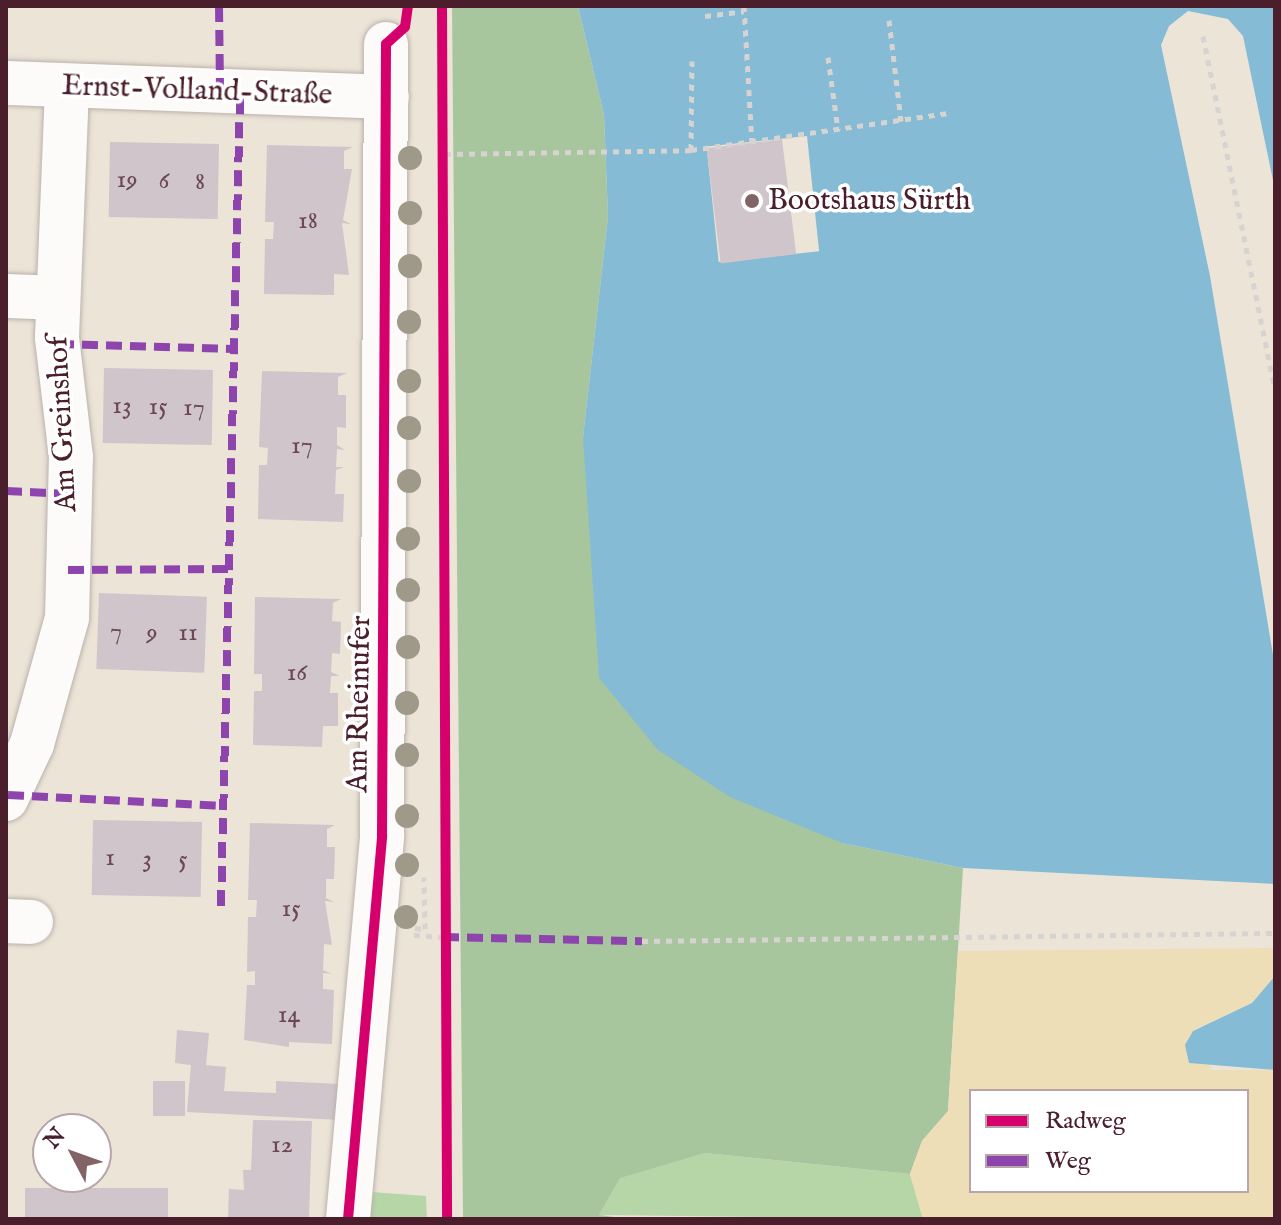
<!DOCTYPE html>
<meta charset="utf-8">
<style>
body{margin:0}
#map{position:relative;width:1281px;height:1225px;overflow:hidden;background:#ebe4d7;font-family:"IM FELL English",serif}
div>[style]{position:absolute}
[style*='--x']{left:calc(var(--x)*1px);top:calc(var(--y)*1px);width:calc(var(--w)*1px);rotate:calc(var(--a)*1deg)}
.green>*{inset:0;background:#b6d6a8}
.forest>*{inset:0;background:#a7c69e}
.sand>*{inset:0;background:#eddeb8}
.water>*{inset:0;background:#85bbd5}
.pier>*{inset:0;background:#ebe4d7;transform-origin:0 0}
.building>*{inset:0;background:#cfc5cb;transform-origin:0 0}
.path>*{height:5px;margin-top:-2.5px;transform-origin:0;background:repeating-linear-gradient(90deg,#d7d3d0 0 6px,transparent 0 12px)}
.roads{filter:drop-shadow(0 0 2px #bbb2ac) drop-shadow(0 0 2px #bbb2ac)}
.minor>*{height:44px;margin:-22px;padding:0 22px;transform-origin:22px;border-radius:22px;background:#fcfbf9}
.quiet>*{height:8px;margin-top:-4px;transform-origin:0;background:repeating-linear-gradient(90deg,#8e44ad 0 16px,transparent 0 24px)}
.cycleway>*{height:10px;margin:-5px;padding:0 5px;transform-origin:5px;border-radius:5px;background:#d6006c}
.trees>*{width:24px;height:24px;margin:-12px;border-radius:50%;background:#9f9989}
.dots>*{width:22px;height:22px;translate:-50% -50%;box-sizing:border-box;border:4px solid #fff;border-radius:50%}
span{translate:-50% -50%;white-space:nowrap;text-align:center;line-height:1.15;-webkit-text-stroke:7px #fff;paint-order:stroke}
.number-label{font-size:26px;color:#6b4853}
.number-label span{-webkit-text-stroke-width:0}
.street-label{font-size:30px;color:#4a1f2b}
.poi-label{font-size:30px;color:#4a1f2b}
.left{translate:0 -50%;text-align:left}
.frame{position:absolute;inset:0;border:8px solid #4a1f2b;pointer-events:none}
.legend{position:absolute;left:969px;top:1089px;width:280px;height:104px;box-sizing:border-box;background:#fff;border:2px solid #b7a5aa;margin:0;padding:10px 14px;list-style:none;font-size:24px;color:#4a1f2b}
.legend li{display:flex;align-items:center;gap:16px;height:40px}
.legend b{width:40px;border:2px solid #b7a5aa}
.north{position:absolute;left:32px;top:1113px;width:80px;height:80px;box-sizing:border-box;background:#fff;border:2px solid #b7a5aa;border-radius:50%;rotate:311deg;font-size:22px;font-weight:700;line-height:32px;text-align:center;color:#4a1f2b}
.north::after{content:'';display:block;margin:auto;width:28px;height:36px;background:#826467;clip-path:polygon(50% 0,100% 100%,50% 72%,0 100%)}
</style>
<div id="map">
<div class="green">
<i style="clip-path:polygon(705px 1153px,910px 1174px,923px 1219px,599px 1215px,620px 1177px)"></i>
<i style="clip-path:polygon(371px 1192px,426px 1196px,427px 1219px,370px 1219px)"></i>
</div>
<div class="forest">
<i style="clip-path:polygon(452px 6px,578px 6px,604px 115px,608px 217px,583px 437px,842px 843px,963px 868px,948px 1111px,922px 1141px,910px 1174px,705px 1153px,620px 1178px,599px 1215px,630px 1219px,463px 1219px)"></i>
</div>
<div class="sand">
<i style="clip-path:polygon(evenodd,1275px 948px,1275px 976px,1252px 1003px,1193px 1030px,1212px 1070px,1275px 1070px,1275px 1219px,923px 1219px,910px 1174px,922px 1141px,948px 1111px,958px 951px,1275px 948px,971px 1091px,1247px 1091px,1247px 1191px,971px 1191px,971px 1091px)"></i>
</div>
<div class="water">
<i style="clip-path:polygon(578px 6px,1275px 6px,1275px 190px,1243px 36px,1228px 19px,1188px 11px,1169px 26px,1161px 45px,1210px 276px,1275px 667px,1275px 884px,963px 868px,842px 843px,730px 797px,658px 750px,599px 678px,583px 437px,608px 217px,604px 115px)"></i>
<i style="clip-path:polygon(1275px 976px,1275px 1070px,1189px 1063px,1185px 1045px,1193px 1031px,1252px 1003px)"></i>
</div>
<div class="pier">
<i style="left:807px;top:136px;width:116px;height:101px;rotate:84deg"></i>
</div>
<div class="building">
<i style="left:782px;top:139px;width:116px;height:76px;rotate:83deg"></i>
<i style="left:110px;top:142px;width:109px;height:75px;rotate:1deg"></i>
<i style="clip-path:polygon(267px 145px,353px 147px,344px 151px,344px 169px,352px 169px,343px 220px,351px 224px,342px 223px,349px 275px,334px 274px,334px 295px,264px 294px,265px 239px,273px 239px,274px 222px,265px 222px)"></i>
<i style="left:104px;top:368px;width:109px;height:75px;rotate:1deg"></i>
<i style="clip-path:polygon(262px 371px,347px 373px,338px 377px,338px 395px,346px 395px,346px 428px,337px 427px,337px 445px,345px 450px,337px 449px,336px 467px,344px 467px,336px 470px,335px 494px,344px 494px,343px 522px,258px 519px,259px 465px,267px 465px,268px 448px,259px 447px)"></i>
<i style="left:99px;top:593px;width:108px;height:76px;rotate:2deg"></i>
<i style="clip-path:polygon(255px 597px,341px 599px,333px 603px,332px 621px,341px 622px,340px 654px,332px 653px,331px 672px,340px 676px,331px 676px,330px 693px,338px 693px,338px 726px,323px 726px,322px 747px,253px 745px,254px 691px,262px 691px,262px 674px,254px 674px)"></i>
<i style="left:93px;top:820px;width:109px;height:75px;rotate:1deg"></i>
<i style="clip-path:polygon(250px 823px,335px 825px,327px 829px,327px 847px,335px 847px,334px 879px,326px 879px,326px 898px,334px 902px,325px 901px,332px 945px,324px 944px,323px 970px,332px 974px,323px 973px,323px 989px,334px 990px,332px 1044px,289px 1042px,289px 1047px,244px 1040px,247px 985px,255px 985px,255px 971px,247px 972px,248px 917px,256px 917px,257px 900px,248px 900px)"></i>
<i style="clip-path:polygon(177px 1030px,209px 1033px,206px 1065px,226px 1067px,224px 1091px,276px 1093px,276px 1081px,341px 1084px,340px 1120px,187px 1112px,191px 1065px,175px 1063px)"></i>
<i style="left:153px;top:1081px;width:32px;height:35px"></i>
<i style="clip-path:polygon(253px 1120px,312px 1121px,309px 1219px,228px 1219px,229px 1189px,244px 1190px,243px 1170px,251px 1170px)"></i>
<i style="left:25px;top:1188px;width:143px;height:31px"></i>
</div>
<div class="path">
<i style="--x:744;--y:6;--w:137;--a:86.7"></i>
<i style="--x:705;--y:16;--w:39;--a:-7"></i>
<i style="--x:889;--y:20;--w:102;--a:83.2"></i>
<i style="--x:1203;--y:36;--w:360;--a:78.5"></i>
<i style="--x:828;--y:57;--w:74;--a:82.2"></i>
<i style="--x:691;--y:150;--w:89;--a:-89.4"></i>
<i style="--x:445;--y:154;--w:246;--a:-0.9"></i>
<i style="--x:691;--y:150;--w:260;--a:-8.2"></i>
<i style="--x:415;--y:928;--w:10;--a:6"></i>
<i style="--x:425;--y:929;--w:52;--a:-91.1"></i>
<i style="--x:414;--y:935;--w:29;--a:4"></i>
<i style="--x:642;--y:941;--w:633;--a:-0.72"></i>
</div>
<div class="roads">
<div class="minor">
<i style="--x:6;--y:83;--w:381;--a:2.1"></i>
<i style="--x:6;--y:296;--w:52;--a:2.2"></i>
<i style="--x:6;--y:799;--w:61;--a:-64.7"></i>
<i style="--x:32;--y:744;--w:131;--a:-74.5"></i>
<i style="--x:67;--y:618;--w:161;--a:-88.6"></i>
<i style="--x:71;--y:457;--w:121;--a:-96.7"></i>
<i style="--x:57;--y:337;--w:250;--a:-87.7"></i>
<i style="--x:6;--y:921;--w:25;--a:2"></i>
<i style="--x:348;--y:1219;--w:384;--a:-84.9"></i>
<i style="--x:382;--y:837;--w:793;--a:-89.71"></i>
</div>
</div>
<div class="quiet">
<i style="--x:219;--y:6;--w:86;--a:89.3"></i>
<i style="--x:58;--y:344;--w:176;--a:1.6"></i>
<i style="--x:6;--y:491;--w:64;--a:2.7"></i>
<i style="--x:68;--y:570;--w:161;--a:-0.4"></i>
<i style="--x:8;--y:795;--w:216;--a:2.9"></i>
<i style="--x:221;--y:906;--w:814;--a:-88.66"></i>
<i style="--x:443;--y:937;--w:199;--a:1.2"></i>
</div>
<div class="cycleway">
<i style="--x:442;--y:6;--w:1213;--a:89.76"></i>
<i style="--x:348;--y:1219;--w:384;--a:-84.9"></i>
<i style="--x:382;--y:837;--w:793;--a:-89.71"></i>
<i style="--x:386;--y:44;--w:25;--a:-42"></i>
<i style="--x:405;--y:27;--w:21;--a:-82"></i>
</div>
<div class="trees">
<i style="left:410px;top:158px"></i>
<i style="left:410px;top:213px"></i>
<i style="left:410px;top:266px"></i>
<i style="left:409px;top:322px"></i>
<i style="left:409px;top:381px"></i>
<i style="left:409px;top:428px"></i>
<i style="left:409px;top:481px"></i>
<i style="left:408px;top:539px"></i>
<i style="left:408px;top:590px"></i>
<i style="left:408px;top:647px"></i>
<i style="left:407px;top:703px"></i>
<i style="left:407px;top:755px"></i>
<i style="left:407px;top:816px"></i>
<i style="left:407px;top:865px"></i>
<i style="left:406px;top:917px"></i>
</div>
<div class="dots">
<i style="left:752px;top:201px;background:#826467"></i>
</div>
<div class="number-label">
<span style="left:127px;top:180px">19</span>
<span style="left:164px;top:181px">6</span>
<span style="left:200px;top:182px">8</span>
<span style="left:308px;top:221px">18</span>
<span style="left:122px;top:406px">13</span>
<span style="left:158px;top:407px">15</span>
<span style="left:194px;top:408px">17</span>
<span style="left:302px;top:446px">17</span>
<span style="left:116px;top:632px">7</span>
<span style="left:152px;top:633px">9</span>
<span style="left:188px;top:633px">11</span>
<span style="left:297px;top:673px">16</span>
<span style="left:110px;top:858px">1</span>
<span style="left:147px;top:859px">3</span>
<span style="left:183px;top:860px">5</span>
<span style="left:291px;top:909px">15</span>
<span style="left:289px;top:1015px">14</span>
<span style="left:282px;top:1145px">12</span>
</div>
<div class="street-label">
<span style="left:197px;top:91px;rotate:2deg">Ernst-Volland-Straße</span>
<span style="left:63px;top:424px;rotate:-93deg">Am Greinshof</span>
<span style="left:360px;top:704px;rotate:-89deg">Am Rheinufer</span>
</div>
<div class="poi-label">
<span class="left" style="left:768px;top:201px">Bootshaus Sürth</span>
</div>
<div class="frame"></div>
<ul class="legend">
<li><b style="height:10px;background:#d6006c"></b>Radweg</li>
<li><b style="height:10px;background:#8e44ad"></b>Weg</li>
</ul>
<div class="north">N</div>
</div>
